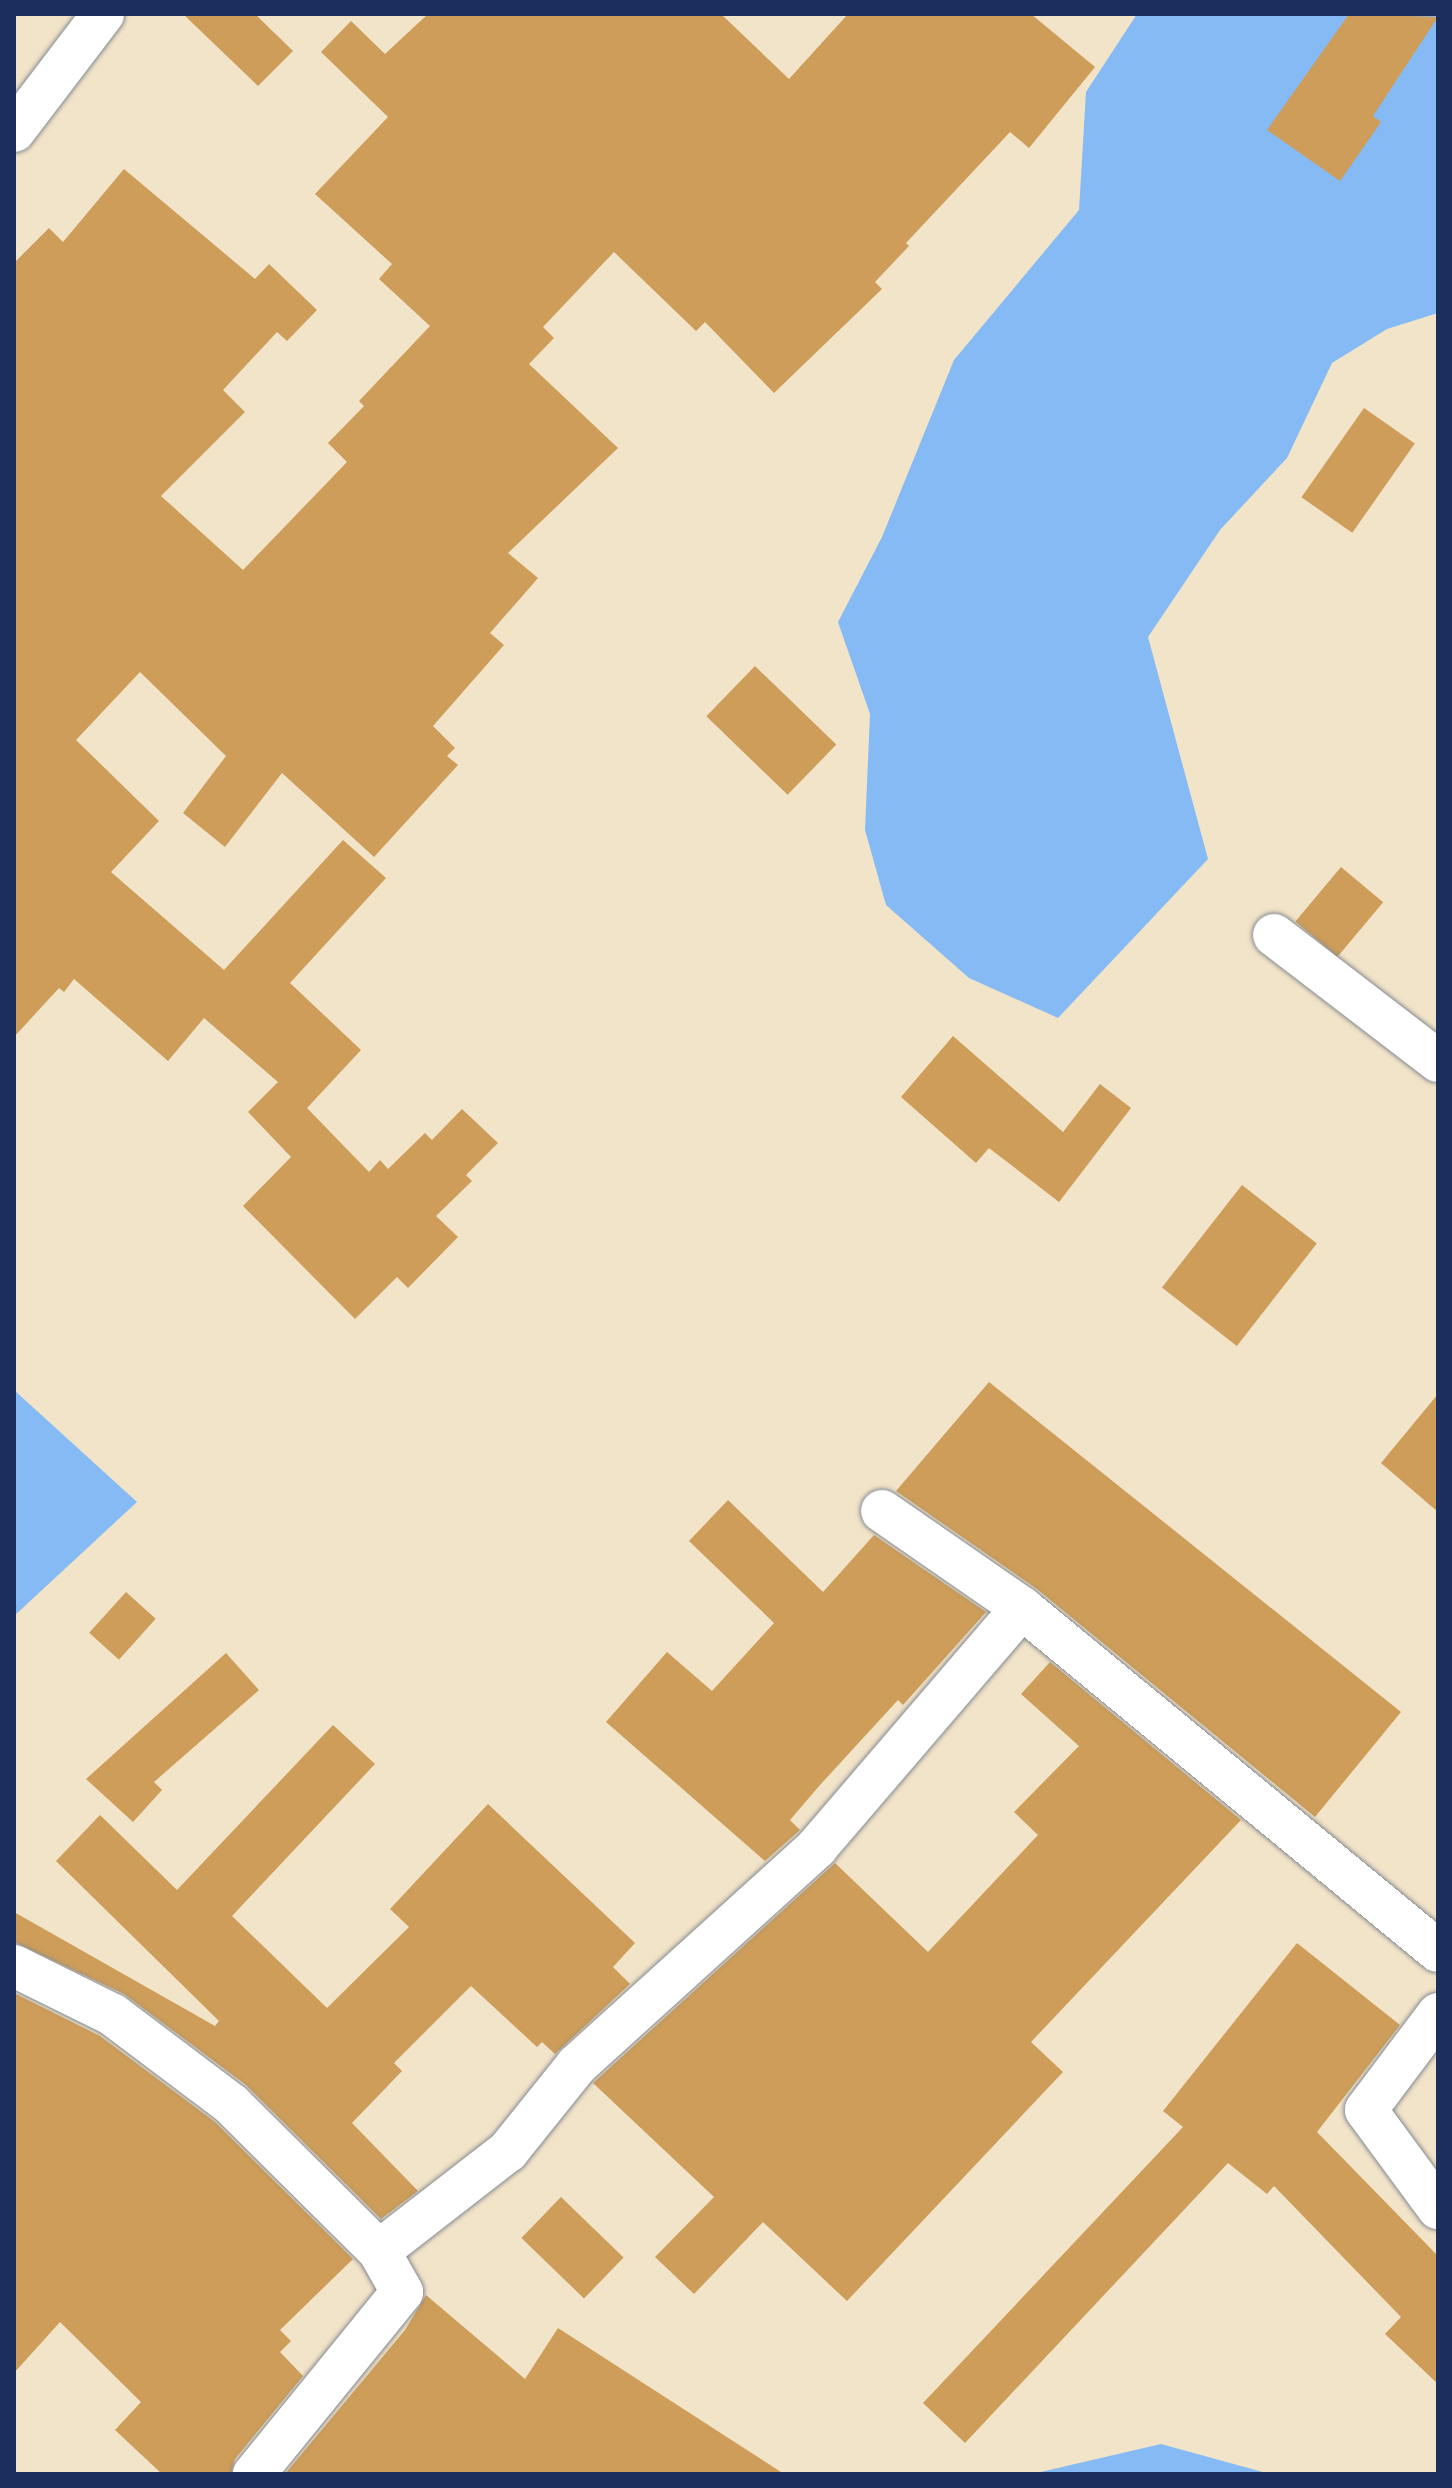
<!DOCTYPE html>
<style>
body{margin:0}
#map{position:relative;width:1452px;height:2488px;overflow:hidden;background:#f2e4c8;font-family:Mynerve,sans-serif}
div>[style]{position:absolute}
[style*='--x']{left:calc(var(--x)*1px);top:calc(var(--y)*1px);width:calc(var(--w)*1px);rotate:calc(var(--a)*1deg)}
.water>*{inset:0;background:#86baf4}
.building>*{inset:0;background:#cd9d59;transform-origin:0 0}
.roads{filter:drop-shadow(0 0 2px #868a93) drop-shadow(0 0 2px #868a93)}
.minor>*{height:42px;margin:-21px;padding:0 21px;transform-origin:21px;border-radius:21px;background:#fff}
span{translate:-50% -50%;white-space:nowrap;text-align:center;line-height:1.15;-webkit-text-stroke:8px #fcf5e5;paint-order:stroke}
.frame{position:absolute;inset:0;border:16px solid #1b2f5e;pointer-events:none}
</style>
<div id="map">
<div class="water">
<i style="clip-path:polygon(1137px 14px,1438px 14px,1438px 313px,1387px 329px,1332px 363px,1287px 458px,1220px 530px,1148px 637px,1208px 859px,1058px 1018px,969px 978px,886px 905px,865px 830px,870px 714px,838px 622px,882px 537px,954px 360px,1079px 210px,1086px 92px)"></i>
<i style="clip-path:polygon(14px 1390px,137px 1502px,14px 1616px)"></i>
<i style="clip-path:polygon(1161px 2444px,1270px 2474px,1032px 2474px)"></i>
</div>
<div class="building">
<i style="clip-path:polygon(183px 14px,255px 14px,293px 51px,258px 86px)"></i>
<i style="clip-path:polygon(428px 14px,721px 14px,789px 79px,848px 14px,1031px 14px,1095px 67px,1029px 148px,1010px 132px,906px 243px,909px 246px,875px 282px,882px 289px,774px 393px,705px 322px,696px 331px,614px 252px,543px 327px,554px 338px,529px 364px,618px 448px,508px 553px,538px 578px,490px 633px,504px 645px,433px 726px,455px 748px,447px 756px,458px 765px,374px 857px,282px 773px,225px 847px,183px 813px,226px 756px,140px 672px,76px 740px,159px 821px,111px 872px,224px 970px,343px 840px,386px 878px,290px 983px,361px 1050px,307px 1108px,369px 1172px,380px 1160px,388px 1169px,425px 1133px,432px 1140px,462px 1109px,498px 1143px,466px 1175px,472px 1181px,436px 1216px,458px 1237px,408px 1288px,397px 1277px,355px 1319px,243px 1206px,291px 1157px,248px 1112px,278px 1082px,204px 1018px,168px 1061px,74px 979px,64px 992px,59px 988px,14px 1037px,14px 263px,49px 228px,63px 242px,124px 169px,255px 279px,269px 264px,317px 310px,287px 341px,277px 332px,223px 390px,245px 412px,161px 496px,243px 570px,347px 462px,328px 443px,364px 406px,359px 401px,430px 326px,379px 279px,392px 264px,315px 194px,388px 117px,321px 52px,351px 21px,385px 54px)"></i>
<i style="clip-path:polygon(1349px 14px,1438px 17px,1373px 116px,1381px 122px,1340px 181px,1267px 130px)"></i>
<i style="left:1364px;top:408px;width:62px;height:109px;rotate:35deg"></i>
<i style="left:755px;top:666px;width:113px;height:70px;rotate:44deg"></i>
<i style="left:1341px;top:867px;width:55px;height:71px;rotate:40deg"></i>
<i style="clip-path:polygon(953px 1036px,1063px 1132px,1100px 1084px,1131px 1108px,1059px 1202px,989px 1148px,976px 1163px,901px 1097px)"></i>
<i style="left:1242px;top:1185px;width:95px;height:130px;rotate:38deg"></i>
<i style="clip-path:polygon(989px 1382px,1401px 1712px,1315px 1817px,1037px 1589px,896px 1491px)"></i>
<i style="clip-path:polygon(1438px 1394px,1438px 1512px,1381px 1463px)"></i>
<i style="clip-path:polygon(728px 1500px,823px 1592px,874px 1535px,986px 1612px,903px 1705px,898px 1700px,820px 1785px,790px 1820px,800px 1830px,765px 1861px,606px 1722px,667px 1652px,712px 1691px,774px 1623px,689px 1541px)"></i>
<i style="left:126px;top:1592px;width:40px;height:55px;rotate:42deg"></i>
<i style="clip-path:polygon(226px 1653px,259px 1690px,154px 1782px,162px 1790px,133px 1822px,86px 1779px)"></i>
<i style="clip-path:polygon(1050px 1662px,1241px 1820px,1031px 2042px,1063px 2072px,847px 2301px,763px 2222px,694px 2294px,655px 2257px,714px 2197px,593px 2083px,835px 1863px,928px 1952px,1038px 1835px,1014px 1812px,1079px 1746px,1021px 1694px)"></i>
<i style="clip-path:polygon(333px 1725px,375px 1764px,232px 1916px,327px 2008px,409px 1927px,390px 1909px,488px 1804px,635px 1943px,613px 1967px,630px 1984px,555px 2054px,542px 2042px,537px 2047px,471px 1986px,394px 2063px,402px 2071px,352px 2123px,418px 2191px,381px 2219px,246px 2085px,124px 1994px,14px 1942px,14px 1912px,215px 2026px,219px 2021px,56px 1861px,100px 1815px,177px 1890px)"></i>
<i style="clip-path:polygon(1297px 1943px,1400px 2025px,1317px 2132px,1438px 2256px,1438px 2384px,1385px 2334px,1401px 2317px,1274px 2186px,1267px 2194px,1228px 2163px,965px 2443px,923px 2403px,1183px 2127px,1163px 2111px)"></i>
<i style="clip-path:polygon(14px 1993px,100px 2036px,215px 2122px,353px 2259px,280px 2330px,291px 2341px,280px 2352px,303px 2376px,235px 2459px,231px 2474px,162px 2474px,115px 2430px,141px 2402px,60px 2322px,14px 2373px)"></i>
<i style="left:561px;top:2197px;width:87px;height:57px;rotate:44deg"></i>
<i style="clip-path:polygon(426px 2295px,525px 2379px,558px 2328px,784px 2474px,285px 2474px,405px 2330px)"></i>
</div>
<div class="roads">
<div class="minor">
<i style="--x:14;--y:131;--w:147;--a:-52.7"></i>
<i style="--x:1274;--y:935;--w:207;--a:37.5"></i>
<i style="--x:882;--y:1511;--w:170;--a:34.7"></i>
<i style="--x:1022;--y:1608;--w:539;--a:39.51"></i>
<i style="--x:14;--y:1966;--w:110;--a:26.3"></i>
<i style="--x:113;--y:2015;--w:148;--a:37"></i>
<i style="--x:231;--y:2104;--w:209;--a:44.8"></i>
<i style="--x:379;--y:2251;--w:47;--a:60.7"></i>
<i style="--x:402;--y:2292;--w:235;--a:129.1"></i>
<i style="--x:1438;--y:2014;--w:120;--a:126.9"></i>
<i style="--x:1366;--y:2110;--w:122;--a:53.7"></i>
<i style="--x:379;--y:2251;--w:163;--a:-37.8"></i>
<i style="--x:508;--y:2151;--w:110;--a:-51.3"></i>
<i style="--x:577;--y:2065;--w:324;--a:-42.2"></i>
<i style="--x:817;--y:1847;--w:315;--a:-49.4"></i>
</div>
</div>
<div class="frame"></div>
</div>
